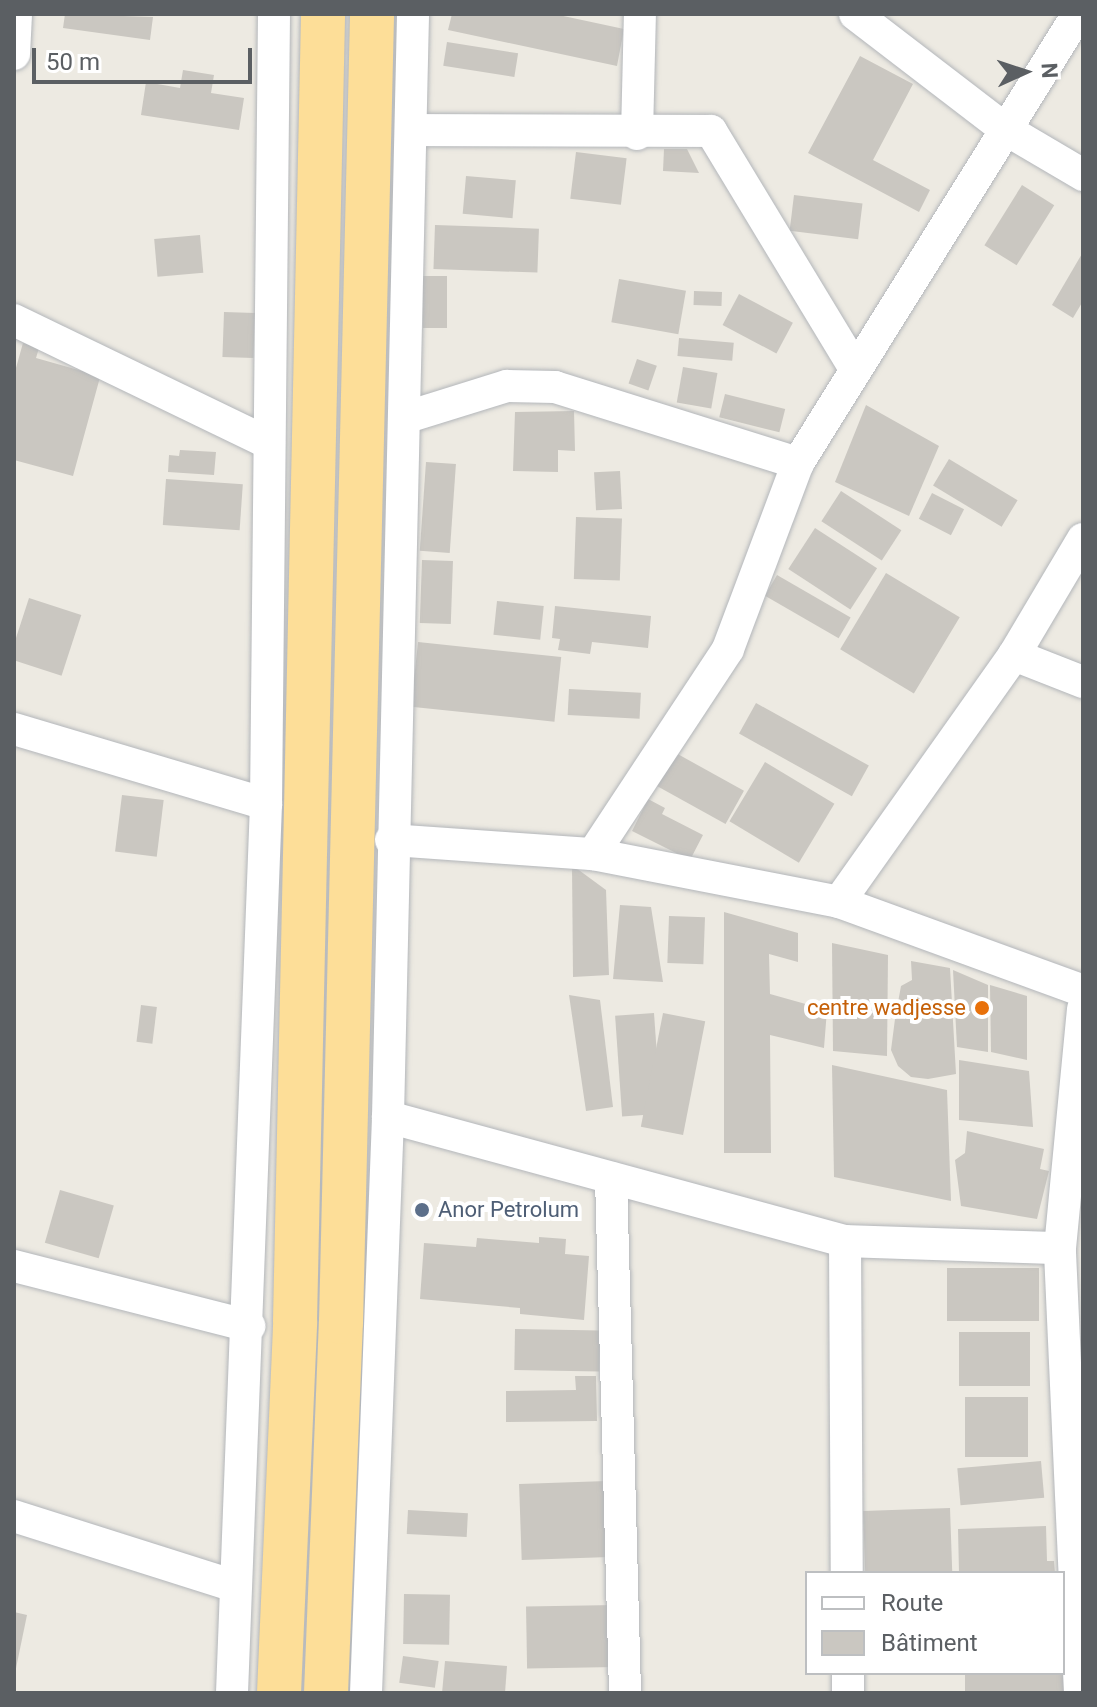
<!DOCTYPE html>
<meta charset="utf-8">
<style>
body{margin:0}
#map{position:relative;width:1097px;height:1707px;overflow:hidden;background:#edeae2;font-family:Roboto,sans-serif}
div>[style]{position:absolute}
[style*='--x']{left:calc(var(--x)*1px);top:calc(var(--y)*1px);width:calc(var(--w)*1px);rotate:calc(var(--a)*1deg)}
.building>*{inset:0;background:#cac7c1;transform-origin:0 0}
.roads{filter:drop-shadow(0 0 2px #b3b6ba) drop-shadow(0 0 2px #b3b6ba)}
.minor>*{height:32px;margin:-16px;padding:0 16px;transform-origin:16px;border-radius:16px;background:#fff}
.trunk>*{height:44px;margin:-22px;padding:0 22px;transform-origin:22px;border-radius:22px;background:#fdde98}
.dots>*{width:22px;height:22px;translate:-50% -50%;box-sizing:border-box;border:4px solid #fff;border-radius:50%}
span{translate:-50% -50%;white-space:nowrap;text-align:center;line-height:1.15;-webkit-text-stroke:8px #fff;paint-order:stroke}
.food-label{font-size:22px;color:#c56008}
.right{translate:-100% -50%;text-align:right}
.service-label{font-size:22px;color:#4e5e75}
.left{translate:0 -50%;text-align:left}
.frame{position:absolute;inset:0;border:16px solid #5b5f63;pointer-events:none}
.legend{position:absolute;left:805px;top:1571px;width:260px;height:104px;box-sizing:border-box;background:#fff;border:2px solid #bdbfc1;margin:0;padding:10px 14px;list-style:none;font-size:24px;color:#5b5f63}
.legend li{display:flex;align-items:center;gap:16px;height:40px}
.legend b{width:40px;border:2px solid #bdbfc1}
.north{position:absolute;left:985px;top:32px;width:80px;height:80px;-webkit-text-stroke:6px #fff;paint-order:stroke;rotate:87deg;font-size:22px;font-weight:700;line-height:32px;text-align:center;color:#5b5f63}
.north::after{content:'';display:block;margin:auto;width:28px;height:36px;background:#5b5f63;clip-path:polygon(50% 0,100% 100%,50% 72%,0 100%)}
.scale{position:absolute;left:32px;top:48px;width:220px;height:36px;box-sizing:border-box;border:4px solid #5b5f63;border-top:0;padding-left:10px;font-size:24px;line-height:28px;white-space:nowrap;color:#5b5f63;-webkit-text-stroke:6px #fff;paint-order:stroke}
</style>
<div id="map">
<div class="building">
<i style="clip-path:polygon(65px 14px,153px 17px,150px 40px,63px 28px)"></i>
<i style="clip-path:polygon(452px 14px,554px 14px,624px 29px,617px 66px,448px 30px)"></i>
<i style="left:447px;top:42px;width:72px;height:24px;rotate:9deg"></i>
<i style="clip-path:polygon(860px 56px,913px 84px,873px 160px,930px 190px,919px 212px,808px 153px)"></i>
<i style="clip-path:polygon(183px 70px,214px 75px,211px 93px,244px 98px,239px 130px,141px 115px,146px 82px,180px 88px)"></i>
<i style="clip-path:polygon(664px 149px,687px 149px,699px 173px,663px 171px)"></i>
<i style="left:576px;top:152px;width:51px;height:47px;rotate:7deg"></i>
<i style="left:466px;top:176px;width:50px;height:38px;rotate:5deg"></i>
<i style="left:1022px;top:185px;width:38px;height:71px;rotate:32deg"></i>
<i style="left:794px;top:195px;width:69px;height:36px;rotate:7deg"></i>
<i style="left:435px;top:225px;width:104px;height:44px;rotate:2deg"></i>
<i style="left:200px;top:235px;width:38px;height:46px;rotate:85deg"></i>
<i style="clip-path:polygon(1083px 252px,1083px 301px,1073px 318px,1052px 305px)"></i>
<i style="left:423px;top:276px;width:24px;height:52px"></i>
<i style="left:619px;top:279px;width:68px;height:44px;rotate:10deg"></i>
<i style="left:694px;top:291px;width:28px;height:14px;rotate:2deg"></i>
<i style="left:739px;top:294px;width:61px;height:35px;rotate:28deg"></i>
<i style="left:224px;top:312px;width:31px;height:45px;rotate:2deg"></i>
<i style="left:679px;top:338px;width:55px;height:18px;rotate:5deg"></i>
<i style="clip-path:polygon(23px 343px,39px 348px,36px 358px,82px 371px,84px 365px,102px 370px,73px 476px,14px 460px,14px 375px)"></i>
<i style="left:637px;top:359px;width:21px;height:26px;rotate:19deg"></i>
<i style="left:683px;top:367px;width:35px;height:36px;rotate:10deg"></i>
<i style="left:725px;top:394px;width:62px;height:24px;rotate:14deg"></i>
<i style="clip-path:polygon(866px 405px,939px 446px,909px 516px,835px 482px)"></i>
<i style="clip-path:polygon(574px 411px,575px 451px,558px 450px,558px 472px,513px 471px,515px 412px)"></i>
<i style="clip-path:polygon(180px 450px,216px 452px,214px 475px,168px 472px,169px 455px,179px 456px)"></i>
<i style="left:949px;top:459px;width:80px;height:31px;rotate:31deg"></i>
<i style="left:426px;top:462px;width:30px;height:89px;rotate:4deg"></i>
<i style="left:620px;top:471px;width:38px;height:26px;rotate:87deg"></i>
<i style="left:166px;top:479px;width:77px;height:46px;rotate:4deg"></i>
<i style="left:841px;top:491px;width:72px;height:36px;rotate:33deg"></i>
<i style="left:932px;top:493px;width:36px;height:29px;rotate:27deg"></i>
<i style="left:576px;top:517px;width:46px;height:62px;rotate:2deg"></i>
<i style="left:815px;top:528px;width:74px;height:49px;rotate:33deg"></i>
<i style="left:422px;top:560px;width:31px;height:63px;rotate:2deg"></i>
<i style="left:886px;top:573px;width:86px;height:89px;rotate:31deg"></i>
<i style="left:777px;top:575px;width:85px;height:24px;rotate:30deg"></i>
<i style="left:29px;top:598px;width:55px;height:64px;rotate:18deg"></i>
<i style="left:497px;top:601px;width:47px;height:34px;rotate:6deg"></i>
<i style="clip-path:polygon(555px 606px,651px 616px,648px 648px,592px 642px,590px 654px,558px 650px,560px 639px,552px 638px)"></i>
<i style="left:418px;top:642px;width:144px;height:65px;rotate:6deg"></i>
<i style="left:569px;top:689px;width:72px;height:26px;rotate:3deg"></i>
<i style="left:756px;top:703px;width:129px;height:35px;rotate:29deg"></i>
<i style="left:674px;top:752px;width:80px;height:38px;rotate:29deg"></i>
<i style="left:765px;top:762px;width:81px;height:69px;rotate:31deg"></i>
<i style="left:122px;top:795px;width:42px;height:57px;rotate:7deg"></i>
<i style="clip-path:polygon(648px 799px,665px 808px,662px 814px,703px 835px,690px 860px,632px 831px)"></i>
<i style="clip-path:polygon(572px 865px,606px 890px,609px 975px,573px 977px)"></i>
<i style="clip-path:polygon(620px 905px,651px 907px,663px 982px,613px 979px)"></i>
<i style="clip-path:polygon(724px 912px,798px 933px,798px 962px,769px 954px,770px 994px,827px 1010px,824px 1048px,770px 1035px,771px 1153px,724px 1153px)"></i>
<i style="left:669px;top:916px;width:36px;height:47px;rotate:2deg"></i>
<i style="clip-path:polygon(832px 943px,888px 955px,887px 1056px,833px 1051px)"></i>
<i style="clip-path:polygon(911px 961px,950px 968px,956px 1074px,928px 1079px,911px 1077px,898px 1066px,891px 1050px,895px 1019px,901px 986px,912px 980px)"></i>
<i style="clip-path:polygon(953px 970px,988px 985px,988px 1052px,957px 1047px)"></i>
<i style="clip-path:polygon(990px 985px,1027px 996px,1027px 1060px,991px 1052px)"></i>
<i style="clip-path:polygon(569px 995px,600px 1000px,613px 1107px,586px 1111px)"></i>
<i style="left:141px;top:1005px;width:16px;height:37px;rotate:7deg"></i>
<i style="left:654px;top:1013px;width:101px;height:39px;rotate:86deg"></i>
<i style="left:663px;top:1013px;width:43px;height:116px;rotate:11deg"></i>
<i style="clip-path:polygon(959px 1060px,1029px 1071px,1033px 1127px,959px 1120px)"></i>
<i style="clip-path:polygon(832px 1065px,947px 1090px,951px 1201px,834px 1177px)"></i>
<i style="clip-path:polygon(967px 1131px,1044px 1149px,1040px 1169px,1049px 1171px,1037px 1219px,961px 1206px,955px 1160px,965px 1153px)"></i>
<i style="left:60px;top:1190px;width:56px;height:55px;rotate:16deg"></i>
<i style="clip-path:polygon(539px 1237px,566px 1239px,565px 1254px,589px 1256px,584px 1320px,520px 1314px,520px 1308px,420px 1299px,424px 1243px,476px 1247px,477px 1238px,539px 1243px)"></i>
<i style="left:1039px;top:1268px;width:53px;height:92px;rotate:90deg"></i>
<i style="left:515px;top:1329px;width:85px;height:41px;rotate:1deg"></i>
<i style="left:959px;top:1332px;width:71px;height:54px"></i>
<i style="clip-path:polygon(575px 1376px,596px 1376px,597px 1421px,506px 1422px,506px 1391px,576px 1390px)"></i>
<i style="left:965px;top:1397px;width:63px;height:60px"></i>
<i style="left:1041px;top:1461px;width:37px;height:84px;rotate:85deg"></i>
<i style="left:607px;top:1481px;width:76px;height:88px;rotate:88deg"></i>
<i style="left:950px;top:1508px;width:65px;height:87px;rotate:88deg"></i>
<i style="left:408px;top:1510px;width:60px;height:24px;rotate:3deg"></i>
<i style="clip-path:polygon(1046px 1526px,1047px 1561px,1054px 1561px,1055px 1573px,959px 1573px,958px 1529px)"></i>
<i style="left:404px;top:1594px;width:46px;height:50px;rotate:1deg"></i>
<i style="left:615px;top:1605px;width:62px;height:89px;rotate:89deg"></i>
<i style="clip-path:polygon(14px 1612px,27px 1615px,15px 1673px,14px 1673px)"></i>
<i style="left:403px;top:1656px;width:36px;height:27px;rotate:8deg"></i>
<i style="clip-path:polygon(1063px 1657px,1067px 1693px,965px 1693px,965px 1673px,1063px 1673px)"></i>
<i style="clip-path:polygon(445px 1661px,507px 1666px,505px 1693px,442px 1693px)"></i>
</div>
<div class="roads">
<div class="minor">
<i style="--x:855;--y:14;--w:189;--a:37.5"></i>
<i style="--x:1005;--y:129;--w:91;--a:30.5"></i>
<i style="--x:14;--y:54;--w:40;--a:-87.1"></i>
<i style="--x:411;--y:130;--w:300;--a:0.2"></i>
<i style="--x:711;--y:131;--w:278;--a:58.8"></i>
<i style="--x:637;--y:134;--w:120;--a:-88.6"></i>
<i style="--x:14;--y:320;--w:283;--a:25.8"></i>
<i style="--x:404;--y:418;--w:108;--a:-17.3"></i>
<i style="--x:507;--y:386;--w:48;--a:1.2"></i>
<i style="--x:555;--y:387;--w:255;--a:17.4"></i>
<i style="--x:1014;--y:655;--w:74;--a:21.4"></i>
<i style="--x:14;--y:729;--w:263;--a:16.6"></i>
<i style="--x:391;--y:840;--w:202;--a:4"></i>
<i style="--x:593;--y:854;--w:251;--a:11"></i>
<i style="--x:839;--y:902;--w:260;--a:20"></i>
<i style="--x:593;--y:854;--w:245;--a:-56.6"></i>
<i style="--x:728;--y:649;--w:199;--a:-69.4"></i>
<i style="--x:798;--y:463;--w:529;--a:-58.05"></i>
<i style="--x:839;--y:902;--w:303;--a:-54.7"></i>
<i style="--x:1014;--y:655;--w:135;--a:-59.3"></i>
<i style="--x:388;--y:1117;--w:474;--a:15.2"></i>
<i style="--x:845;--y:1241;--w:215;--a:1.9"></i>
<i style="--x:611;--y:1178;--w:515;--a:88.44"></i>
<i style="--x:845;--y:1241;--w:332;--a:89.7"></i>
<i style="--x:14;--y:1266;--w:243;--a:14.3"></i>
<i style="--x:14;--y:1516;--w:232;--a:17.6"></i>
<i style="--x:848;--y:1673;--w:20;--a:90"></i>
<i style="--x:232;--y:1693;--w:890;--a:-87.81"></i>
<i style="--x:266;--y:804;--w:790;--a:-89.42"></i>
<i style="--x:366;--y:1693;--w:576;--a:-87.81"></i>
<i style="--x:388;--y:1117;--w:1103;--a:-88.7"></i>
<i style="--x:1080;--y:1693;--w:445;--a:-92.6"></i>
<i style="--x:1060;--y:1248;--w:240;--a:-84.5"></i>
</div>
<div class="trunk">
<i style="--x:279;--y:1693;--w:372;--a:-87.5"></i>
<i style="--x:295;--y:1321;--w:1307;--a:-88.77"></i>
<i style="--x:326;--y:1693;--w:371;--a:-87.7"></i>
<i style="--x:341;--y:1322;--w:1308;--a:-88.64"></i>
</div>
</div>
<div class="dots">
<i style="left:982px;top:1008px;background:#e8710a"></i>
<i style="left:422px;top:1210px;background:#5c6f8a"></i>
</div>
<div class="food-label">
<span class="right" style="left:966px;top:1008px">centre wadjesse</span>
</div>
<div class="service-label">
<span class="left" style="left:438px;top:1210px">Anor Petrolum</span>
</div>
<div class="frame"></div>
<ul class="legend">
<li><b style="height:10px;background:#fff"></b>Route</li>
<li><b style="height:22px;background:#cac7c1"></b>Bâtiment</li>
</ul>
<div class="north">N</div>
<div class="scale">50 m</div>
</div>
